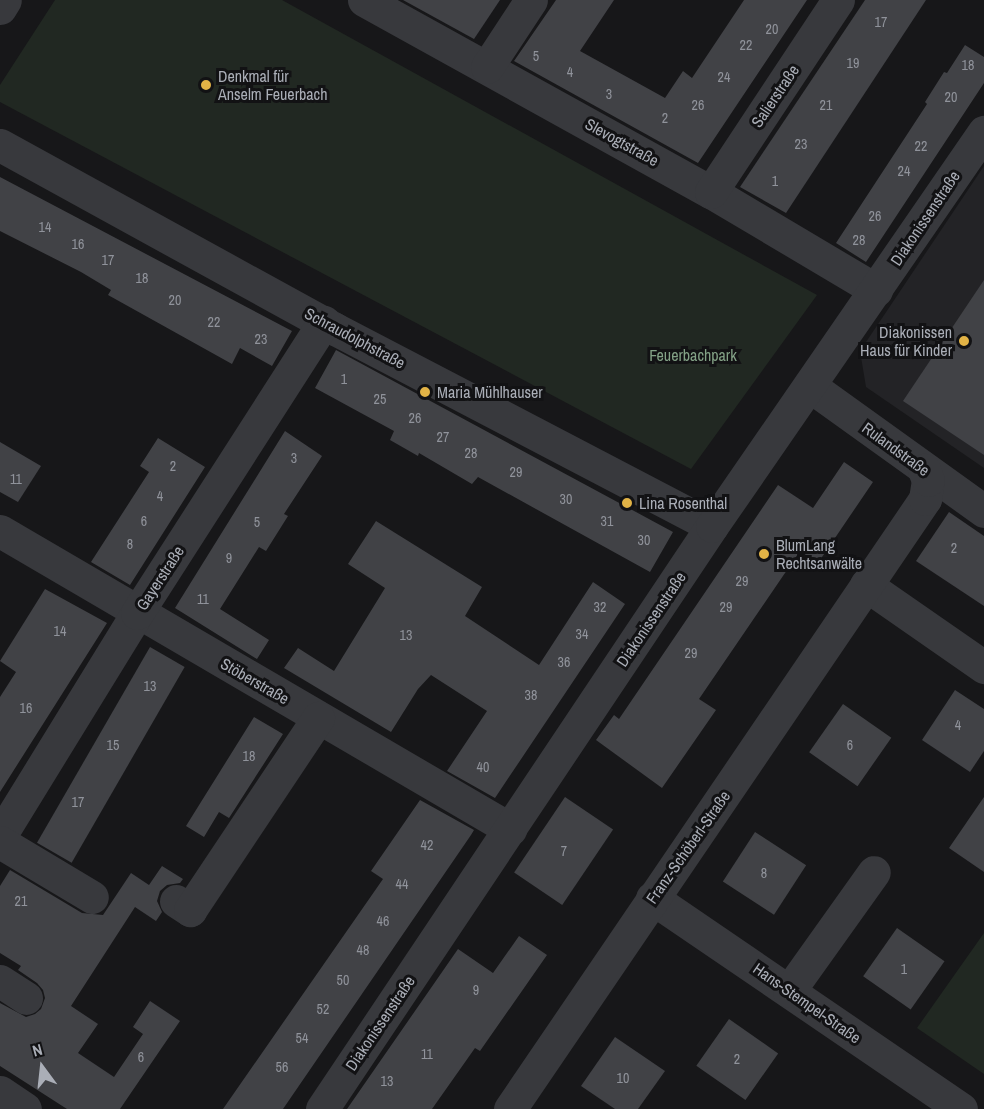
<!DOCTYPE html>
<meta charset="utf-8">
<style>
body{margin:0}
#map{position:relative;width:984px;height:1109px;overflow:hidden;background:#171719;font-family:"Archivo Narrow",sans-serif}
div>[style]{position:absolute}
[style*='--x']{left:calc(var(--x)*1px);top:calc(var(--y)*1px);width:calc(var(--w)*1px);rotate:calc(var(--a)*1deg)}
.built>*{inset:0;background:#232326}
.green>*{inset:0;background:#212822}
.building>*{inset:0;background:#414246;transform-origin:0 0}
.minor>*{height:33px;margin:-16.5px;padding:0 16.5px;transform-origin:16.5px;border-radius:16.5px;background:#38393d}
.dots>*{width:16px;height:16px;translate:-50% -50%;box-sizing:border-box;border:3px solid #121214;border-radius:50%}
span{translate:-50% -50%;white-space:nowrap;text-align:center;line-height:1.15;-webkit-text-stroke:6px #121214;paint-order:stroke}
.number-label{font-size:14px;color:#90939b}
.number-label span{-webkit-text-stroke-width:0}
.poi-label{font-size:16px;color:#aaaeb7}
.left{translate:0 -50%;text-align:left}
.right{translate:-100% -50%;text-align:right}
.street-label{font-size:16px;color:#aaaeb7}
.park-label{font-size:16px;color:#83a186}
.north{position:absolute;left:12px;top:1037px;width:60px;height:60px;-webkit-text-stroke:4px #121214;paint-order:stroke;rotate:345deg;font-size:16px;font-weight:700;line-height:24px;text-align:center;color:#aaaeb7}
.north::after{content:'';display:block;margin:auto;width:21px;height:27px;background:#aaaeb7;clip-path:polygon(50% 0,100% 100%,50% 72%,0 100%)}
</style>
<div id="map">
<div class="built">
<i style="clip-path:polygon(984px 166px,984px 468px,866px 387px,860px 351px)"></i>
</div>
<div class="green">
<i style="clip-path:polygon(55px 0,282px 0,817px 295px,691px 469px,0 102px,0 85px)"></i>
<i style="clip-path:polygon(984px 933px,984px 1074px,917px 1028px)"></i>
</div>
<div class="building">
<i style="clip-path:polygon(403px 0,500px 0,474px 39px)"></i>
<i style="clip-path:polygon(556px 0,614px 0,580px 51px,665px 98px,683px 71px,692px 78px,744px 0,807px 0,698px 163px,514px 61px)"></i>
<i style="clip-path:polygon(865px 0,926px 0,786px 213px,740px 187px)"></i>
<i style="clip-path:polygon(965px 45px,984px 57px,984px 83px,866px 262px,836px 243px,927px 104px,925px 102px,944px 72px,947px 73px)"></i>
<i style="clip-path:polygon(0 177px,292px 331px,272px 366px,240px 348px,232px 364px,108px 295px,111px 290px,81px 272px,0 231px)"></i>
<i style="clip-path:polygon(984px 280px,984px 455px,903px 401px)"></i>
<i style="clip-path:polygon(336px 350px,673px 532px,650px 572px,478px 477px,472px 484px,419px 453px,418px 456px,390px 440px,394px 431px,315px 388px)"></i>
<i style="clip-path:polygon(285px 431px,322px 456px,284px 514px,288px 516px,266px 551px,259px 547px,220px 609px,269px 640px,257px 659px,175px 608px)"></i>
<i style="clip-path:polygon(158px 438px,205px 467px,130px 585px,91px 562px,149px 472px,140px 466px)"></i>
<i style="clip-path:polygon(0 442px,41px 466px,18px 502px,0 492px)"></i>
<i style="clip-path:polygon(844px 462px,873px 482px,818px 563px,800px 551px,699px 699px,716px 710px,662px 788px,596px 740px,614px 715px,619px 719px,778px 485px,813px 508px)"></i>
<i style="clip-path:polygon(949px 512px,984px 536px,984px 606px,916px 561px)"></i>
<i style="clip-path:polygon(376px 521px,482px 587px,465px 616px,539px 665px,593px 582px,625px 604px,495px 798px,447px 771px,487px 711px,431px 675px,418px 689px,391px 732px,284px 668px,298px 648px,334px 671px,385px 588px,348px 564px)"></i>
<i style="clip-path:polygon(45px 589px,107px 623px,0 792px,0 697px,16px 672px,0 661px)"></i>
<i style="left:150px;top:647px;width:40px;height:226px;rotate:30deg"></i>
<i style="clip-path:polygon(955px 690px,984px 709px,984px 751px,970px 772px,922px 740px)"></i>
<i style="left:843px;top:704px;width:59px;height:59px;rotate:35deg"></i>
<i style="clip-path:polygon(254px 717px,283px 734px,229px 818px,219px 812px,204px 837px,186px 826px)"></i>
<i style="left:565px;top:797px;width:58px;height:91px;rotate:34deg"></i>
<i style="clip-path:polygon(984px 797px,984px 872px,949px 848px)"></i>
<i style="clip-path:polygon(420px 800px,474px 830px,471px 835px,283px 1109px,223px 1109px,383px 879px,371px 871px)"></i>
<i style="left:755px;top:832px;width:61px;height:59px;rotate:33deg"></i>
<i style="clip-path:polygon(162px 866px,183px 879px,180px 883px,167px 885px,160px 891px,157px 901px,162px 912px,156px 921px,135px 907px,71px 1006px,98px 1024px,78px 1053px,114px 1077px,143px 1034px,133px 1027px,150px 1001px,180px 1021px,120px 1109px,67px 1109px,0 1066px,0 1003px,26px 1017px,35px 1014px,41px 1009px,45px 998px,43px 990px,37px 983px,18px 970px,21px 966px,0 953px,0 886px,10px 870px,82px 913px,103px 915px,131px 873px,149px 885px)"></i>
<i style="left:897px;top:928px;width:58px;height:59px;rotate:35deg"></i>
<i style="clip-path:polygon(519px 936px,547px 955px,480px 1051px,475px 1048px,432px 1109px,347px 1109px,458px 949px,493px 973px)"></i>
<i style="left:729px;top:1019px;width:60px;height:57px;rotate:35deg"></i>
<i style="clip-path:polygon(615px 1037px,665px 1071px,638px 1109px,615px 1109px,581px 1086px)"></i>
</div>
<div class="minor">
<i style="--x:364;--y:0;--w:397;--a:29"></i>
<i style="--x:711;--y:192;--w:192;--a:30.7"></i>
<i style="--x:0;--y:8;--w:9;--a:-58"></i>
<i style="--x:487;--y:67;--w:80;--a:-56.7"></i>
<i style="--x:0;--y:145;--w:382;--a:28.8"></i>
<i style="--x:335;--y:329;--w:425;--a:27.6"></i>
<i style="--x:711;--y:192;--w:230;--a:-56.5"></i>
<i style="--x:810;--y:386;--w:214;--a:35.7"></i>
<i style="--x:0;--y:531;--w:591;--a:30.3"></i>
<i style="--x:866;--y:585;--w:144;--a:34.8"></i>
<i style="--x:0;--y:836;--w:262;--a:-58.4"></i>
<i style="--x:137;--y:613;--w:346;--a:-57.3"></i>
<i style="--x:0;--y:842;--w:107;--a:30.9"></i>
<i style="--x:652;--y:898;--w:374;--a:34.3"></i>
<i style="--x:176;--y:901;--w:17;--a:33"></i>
<i style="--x:190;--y:910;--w:231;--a:-56.3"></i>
<i style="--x:0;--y:981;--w:31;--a:33"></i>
<i style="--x:789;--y:991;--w:146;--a:-54.5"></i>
<i style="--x:0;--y:1092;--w:30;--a:34"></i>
<i style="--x:322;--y:1109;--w:701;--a:-56.22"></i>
<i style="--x:712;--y:526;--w:479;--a:-55.4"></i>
<i style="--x:510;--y:1109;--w:738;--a:-55.77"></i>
<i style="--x:925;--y:499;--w:19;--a:-81"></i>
<i style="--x:928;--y:480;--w:11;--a:-112"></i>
</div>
<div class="dots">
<i style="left:206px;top:85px;background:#e2b346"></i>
<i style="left:964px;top:341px;background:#e2b346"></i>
<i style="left:425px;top:392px;background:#e2b346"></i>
<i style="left:627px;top:503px;background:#e2b346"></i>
<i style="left:764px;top:554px;background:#e2b346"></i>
</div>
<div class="number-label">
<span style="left:881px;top:22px">17</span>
<span style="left:772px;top:29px">20</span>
<span style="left:746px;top:45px">22</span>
<span style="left:536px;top:56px">5</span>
<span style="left:853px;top:63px">19</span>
<span style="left:968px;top:65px">18</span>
<span style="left:570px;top:72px">4</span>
<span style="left:724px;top:77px">24</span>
<span style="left:609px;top:94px">3</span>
<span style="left:951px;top:97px">20</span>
<span style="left:698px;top:105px">26</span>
<span style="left:826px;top:105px">21</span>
<span style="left:665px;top:118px">2</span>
<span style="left:801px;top:144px">23</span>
<span style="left:921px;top:146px">22</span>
<span style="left:904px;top:171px">24</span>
<span style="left:775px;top:181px">1</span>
<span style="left:875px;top:216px">26</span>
<span style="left:45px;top:227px">14</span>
<span style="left:859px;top:240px">28</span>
<span style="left:78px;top:244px">16</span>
<span style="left:108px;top:260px">17</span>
<span style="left:142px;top:278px">18</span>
<span style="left:175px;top:300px">20</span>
<span style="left:214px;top:322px">22</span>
<span style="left:261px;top:339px">23</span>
<span style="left:344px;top:379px">1</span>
<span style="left:380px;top:399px">25</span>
<span style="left:415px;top:418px">26</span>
<span style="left:443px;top:437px">27</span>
<span style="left:471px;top:453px">28</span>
<span style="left:294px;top:458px">3</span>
<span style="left:173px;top:466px">2</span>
<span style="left:516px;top:472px">29</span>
<span style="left:16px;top:479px">11</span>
<span style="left:160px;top:496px">4</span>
<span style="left:566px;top:499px">30</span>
<span style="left:144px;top:521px">6</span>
<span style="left:607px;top:521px">31</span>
<span style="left:257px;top:522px">5</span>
<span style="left:644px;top:540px">30</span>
<span style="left:130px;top:544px">8</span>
<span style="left:954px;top:548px">2</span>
<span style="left:229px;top:558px">9</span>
<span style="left:742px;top:581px">29</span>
<span style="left:203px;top:599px">11</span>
<span style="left:600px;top:607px">32</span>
<span style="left:726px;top:607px">29</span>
<span style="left:60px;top:631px">14</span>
<span style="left:582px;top:634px">34</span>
<span style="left:406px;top:635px">13</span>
<span style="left:691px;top:653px">29</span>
<span style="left:564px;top:662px">36</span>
<span style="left:150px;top:686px">13</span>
<span style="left:531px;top:695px">38</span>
<span style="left:26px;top:708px">16</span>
<span style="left:958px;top:725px">4</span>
<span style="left:113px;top:745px">15</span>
<span style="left:850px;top:745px">6</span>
<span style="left:249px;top:756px">18</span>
<span style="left:483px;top:767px">40</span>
<span style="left:78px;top:802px">17</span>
<span style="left:427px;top:845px">42</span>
<span style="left:564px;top:851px">7</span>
<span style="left:764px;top:873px">8</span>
<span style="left:402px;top:884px">44</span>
<span style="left:21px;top:901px">21</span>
<span style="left:383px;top:921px">46</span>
<span style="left:363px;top:950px">48</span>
<span style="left:904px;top:969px">1</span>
<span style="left:343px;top:980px">50</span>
<span style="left:476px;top:990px">9</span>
<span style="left:323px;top:1009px">52</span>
<span style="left:302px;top:1038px">54</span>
<span style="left:427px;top:1054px">11</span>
<span style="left:141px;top:1057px">6</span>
<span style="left:737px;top:1059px">2</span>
<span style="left:282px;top:1067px">56</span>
<span style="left:623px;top:1078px">10</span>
<span style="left:387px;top:1081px">13</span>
</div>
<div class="poi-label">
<span class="left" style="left:218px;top:85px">Denkmal für<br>Anselm Feuerbach</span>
<span class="right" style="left:952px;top:341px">Diakonissen<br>Haus für Kinder</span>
<span class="left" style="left:437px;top:392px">Maria Mühlhauser</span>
<span class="left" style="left:639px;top:503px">Lina Rosenthal</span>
<span class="left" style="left:776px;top:554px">BlumLang<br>Rechtsanwälte</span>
</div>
<div class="street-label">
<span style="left:775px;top:96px;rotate:-56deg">Salierstraße</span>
<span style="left:622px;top:142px;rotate:29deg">Slevogtstraße</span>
<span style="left:925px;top:218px;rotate:-56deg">Diakonissenstraße</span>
<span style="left:355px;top:338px;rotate:28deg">Schraudolphstraße</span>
<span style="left:896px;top:449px;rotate:36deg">Rulandstraße</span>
<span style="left:160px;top:578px;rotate:-57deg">Gayerstraße</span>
<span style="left:651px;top:619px;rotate:-56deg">Diakonissenstraße</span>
<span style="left:255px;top:681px;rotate:30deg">Stöberstraße</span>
<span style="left:688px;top:847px;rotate:-55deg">Franz-Schöberl-Straße</span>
<span style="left:807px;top:1003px;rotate:35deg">Hans-Stempel-Straße</span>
<span style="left:380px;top:1023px;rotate:-56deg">Diakonissenstraße</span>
</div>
<div class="park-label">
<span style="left:693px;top:355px">Feuerbachpark</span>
</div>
<div class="north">N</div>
</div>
